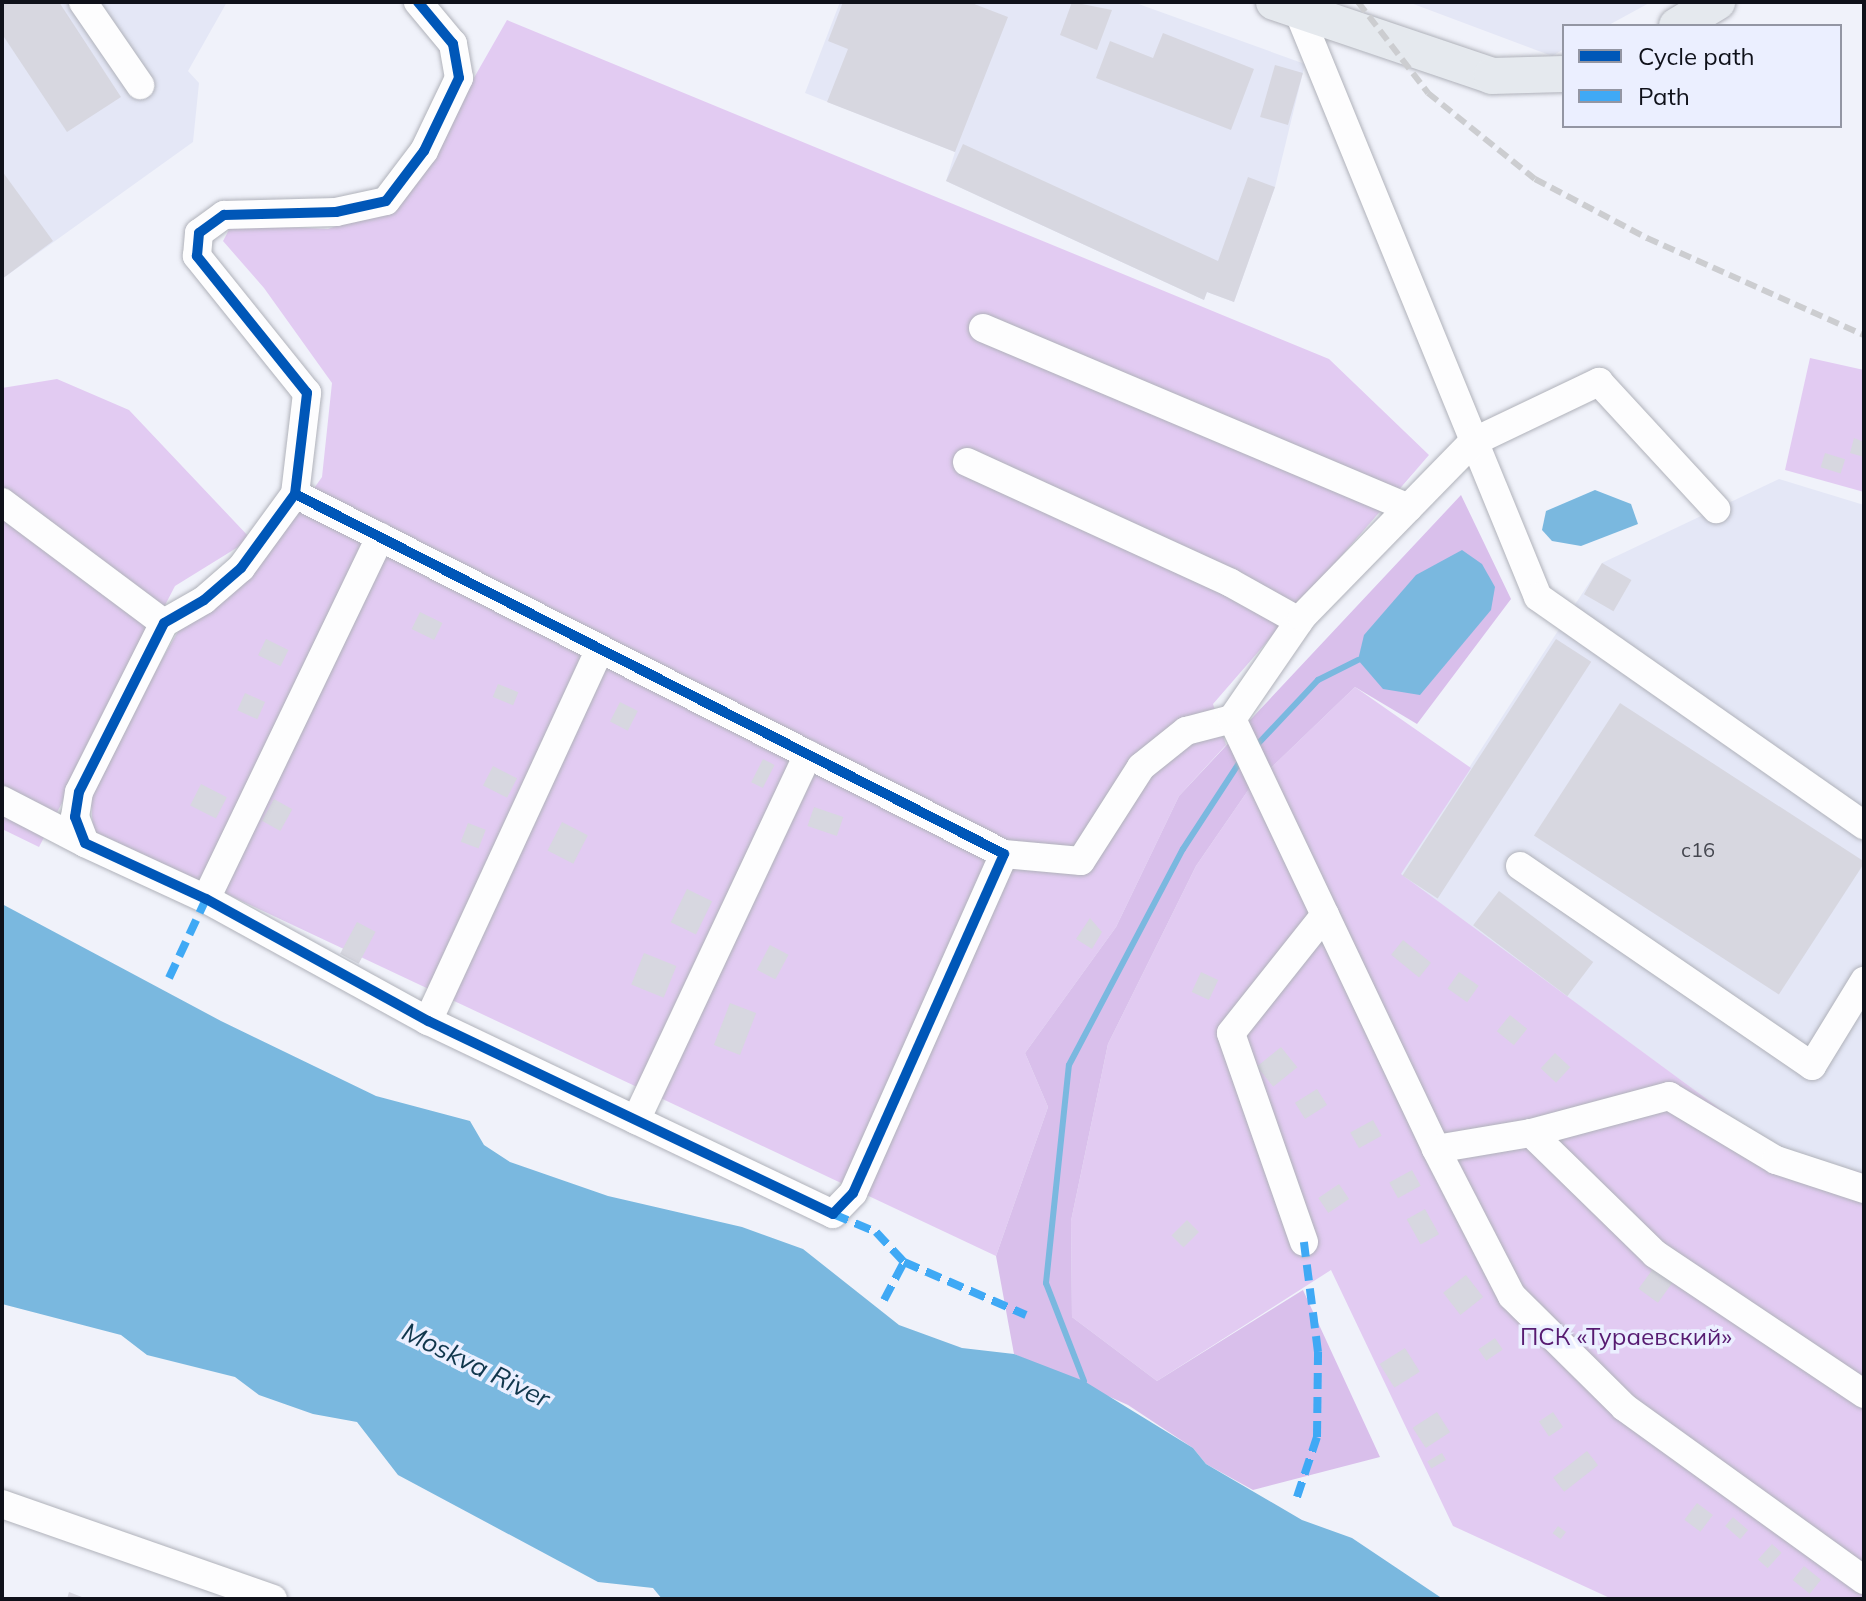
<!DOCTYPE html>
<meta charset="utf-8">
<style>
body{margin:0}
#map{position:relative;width:1866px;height:1601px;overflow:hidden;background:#f0f2fa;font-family:Mulish,sans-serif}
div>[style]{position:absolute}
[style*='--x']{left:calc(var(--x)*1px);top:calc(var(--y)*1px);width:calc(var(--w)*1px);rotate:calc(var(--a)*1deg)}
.built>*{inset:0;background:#e4e7f6}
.green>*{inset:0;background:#e2cbf2}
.forest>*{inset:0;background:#d9bfeb}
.water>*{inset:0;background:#7ab8df}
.stream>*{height:6px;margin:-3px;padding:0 3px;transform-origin:3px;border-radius:3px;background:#7ab8df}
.building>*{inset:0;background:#d7d7e0;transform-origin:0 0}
.roads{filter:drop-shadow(0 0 2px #b0b2ba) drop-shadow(0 0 2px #b0b2ba)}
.minor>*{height:28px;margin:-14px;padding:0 14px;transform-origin:14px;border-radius:14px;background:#fdfdfe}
.major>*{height:36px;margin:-18px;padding:0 18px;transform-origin:18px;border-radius:18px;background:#e5e9ee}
.rail>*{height:6px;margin-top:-3px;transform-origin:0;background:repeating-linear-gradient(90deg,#cccdd0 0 12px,transparent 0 18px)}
.quiet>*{height:8px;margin-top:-4px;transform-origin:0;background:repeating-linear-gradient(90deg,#3fa9f5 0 16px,transparent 0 24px)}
.cycleway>*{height:10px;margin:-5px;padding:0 5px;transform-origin:5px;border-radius:5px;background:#0057b8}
span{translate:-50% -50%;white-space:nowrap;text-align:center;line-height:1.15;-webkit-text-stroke:7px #ebefff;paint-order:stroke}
.number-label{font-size:20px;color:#44464f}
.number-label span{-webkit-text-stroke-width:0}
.park-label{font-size:24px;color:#571b71}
.water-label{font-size:26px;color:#10364c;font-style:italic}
.frame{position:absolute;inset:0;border:4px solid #0f111a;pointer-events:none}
.legend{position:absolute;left:1562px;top:24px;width:280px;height:104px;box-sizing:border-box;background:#ebefff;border:2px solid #9396a3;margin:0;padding:10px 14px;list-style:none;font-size:24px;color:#0f111a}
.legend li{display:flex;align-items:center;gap:16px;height:40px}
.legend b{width:40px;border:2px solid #9396a3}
</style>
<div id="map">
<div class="built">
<i style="clip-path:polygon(2px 2px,227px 2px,188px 71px,199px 83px,193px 142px,2px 279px)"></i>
<i style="clip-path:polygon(840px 2px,1133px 2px,1305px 64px,1275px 187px,1234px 302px,1207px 292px,1204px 300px,946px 181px,955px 152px,805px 93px)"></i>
<i style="clip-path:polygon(1408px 2px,1651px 2px,1607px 26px,1564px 26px,1564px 49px,1552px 56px)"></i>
<i style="clip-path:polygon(1779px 479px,1864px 505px,1864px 1173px,1776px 1150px,1400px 874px,1602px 563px)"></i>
</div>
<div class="green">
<i style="clip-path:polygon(507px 20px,1329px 359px,1429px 455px,1213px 704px,1226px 745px,1179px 796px,1116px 927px,1025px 1053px,1048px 1107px,996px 1256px,93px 831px,90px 784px,187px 616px,266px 557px,322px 477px,332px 383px,264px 288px,223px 241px,232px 224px,328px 229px,403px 202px)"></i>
<i style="clip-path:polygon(1810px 358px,1864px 370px,1864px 492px,1785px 470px)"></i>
<i style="clip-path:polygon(57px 379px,129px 410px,251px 539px,175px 586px,39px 847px,2px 829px,2px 388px)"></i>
<i style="clip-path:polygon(1355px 687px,1471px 768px,1401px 874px,1776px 1150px,1864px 1173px,1864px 1599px,1612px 1599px,1453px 1526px,1331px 1270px,1157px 1381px,1072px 1317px,1071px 1221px,1108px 1044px,1196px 866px,1249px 789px)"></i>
</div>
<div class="forest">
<i style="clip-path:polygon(1461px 495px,1511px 599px,1417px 724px,1355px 687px,1249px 789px,1196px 866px,1108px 1044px,1071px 1221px,1072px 1317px,1157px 1381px,1303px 1290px,1380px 1457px,1253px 1490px,1206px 1464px,1193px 1448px,1128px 1405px,1014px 1354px,996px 1256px,1048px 1107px,1025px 1053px,1116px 927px,1179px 796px)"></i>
</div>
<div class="water">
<i style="clip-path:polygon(1595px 490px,1631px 504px,1638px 524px,1581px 546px,1552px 541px,1542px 530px,1546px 511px)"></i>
<i style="clip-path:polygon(1462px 550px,1482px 564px,1495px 587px,1491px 610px,1420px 695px,1383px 689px,1358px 660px,1364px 635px,1416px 575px)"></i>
<i style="clip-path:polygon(2px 904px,221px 1021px,376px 1096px,470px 1121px,484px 1145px,510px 1162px,608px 1196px,742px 1227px,803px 1249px,899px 1325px,962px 1348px,1014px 1354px,1084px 1381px,1193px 1448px,1206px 1464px,1302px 1520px,1352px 1538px,1443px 1599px,662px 1599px,653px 1588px,598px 1582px,398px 1475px,357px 1422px,313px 1414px,259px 1395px,235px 1377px,147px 1355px,121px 1335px,2px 1304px)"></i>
</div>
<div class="stream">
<i style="--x:1255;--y:747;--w:92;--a:-46.8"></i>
<i style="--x:1318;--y:680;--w:45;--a:-26.6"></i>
<i style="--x:1084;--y:1381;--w:105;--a:-111.2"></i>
<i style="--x:1046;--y:1283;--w:219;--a:-84"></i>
<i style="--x:1069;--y:1065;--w:244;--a:-62.2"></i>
<i style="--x:1183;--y:849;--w:106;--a:-56.9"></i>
</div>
<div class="building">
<i style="clip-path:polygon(2px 2px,59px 2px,121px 97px,67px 132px,2px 34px)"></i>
<i style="clip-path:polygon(843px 2px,969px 2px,1008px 17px,955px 152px,827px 102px,848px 49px,828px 41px)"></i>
<i style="clip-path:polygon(1072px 2px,1112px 10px,1097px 50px,1060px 35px)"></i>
<i style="clip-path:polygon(1163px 33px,1254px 69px,1231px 130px,1096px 78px,1110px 41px,1153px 58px)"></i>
<i style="left:1275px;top:65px;width:29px;height:54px;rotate:16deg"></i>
<i style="clip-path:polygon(963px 144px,1218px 261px,1248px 177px,1275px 187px,1234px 302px,1207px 292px,1204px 300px,946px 181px)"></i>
<i style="clip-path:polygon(2px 171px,53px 241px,2px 279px)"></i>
<i style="clip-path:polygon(1854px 438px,1864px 442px,1864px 457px,1850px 453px)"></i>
<i style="left:1825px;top:453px;width:21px;height:15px;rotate:17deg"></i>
<i style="left:1602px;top:563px;width:34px;height:36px;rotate:30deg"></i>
<i style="left:420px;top:612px;width:25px;height:19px;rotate:26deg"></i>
<i style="left:266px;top:639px;width:25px;height:18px;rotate:26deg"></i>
<i style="left:1556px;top:639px;width:42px;height:282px;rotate:33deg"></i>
<i style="left:498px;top:684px;width:22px;height:14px;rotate:22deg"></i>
<i style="left:245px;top:693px;width:22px;height:19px;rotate:24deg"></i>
<i style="left:620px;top:702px;width:20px;height:22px;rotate:27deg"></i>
<i style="left:1620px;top:703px;width:292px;height:158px;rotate:33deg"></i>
<i style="left:763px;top:759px;width:13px;height:26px;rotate:27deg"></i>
<i style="left:493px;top:766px;width:27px;height:22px;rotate:27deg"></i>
<i style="left:201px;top:784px;width:29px;height:24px;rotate:27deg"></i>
<i style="left:274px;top:799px;width:21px;height:25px;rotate:29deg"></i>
<i style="left:814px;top:807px;width:31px;height:20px;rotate:19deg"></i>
<i style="left:562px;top:822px;width:29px;height:32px;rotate:27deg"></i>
<i style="left:468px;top:823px;width:19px;height:20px;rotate:21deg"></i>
<i style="left:687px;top:889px;width:28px;height:37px;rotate:26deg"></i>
<i style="left:1499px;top:891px;width:118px;height:43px;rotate:37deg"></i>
<i style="clip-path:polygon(1090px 918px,1102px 932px,1092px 949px,1076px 939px)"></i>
<i style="left:357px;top:922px;width:21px;height:36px;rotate:28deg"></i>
<i style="left:1403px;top:940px;width:36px;height:19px;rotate:39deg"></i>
<i style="left:770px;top:945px;width:21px;height:28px;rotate:28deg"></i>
<i style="left:644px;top:953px;width:35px;height:34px;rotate:22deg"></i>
<i style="left:1201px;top:972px;width:19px;height:22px;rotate:25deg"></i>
<i style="left:1459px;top:972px;width:24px;height:20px;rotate:35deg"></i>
<i style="left:730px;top:1003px;width:28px;height:45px;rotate:21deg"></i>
<i style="left:1510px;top:1015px;width:22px;height:21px;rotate:39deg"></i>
<i style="left:1281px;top:1047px;width:26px;height:31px;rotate:51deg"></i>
<i style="left:1555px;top:1053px;width:21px;height:21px;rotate:43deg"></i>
<i style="left:1317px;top:1089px;width:19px;height:26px;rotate:58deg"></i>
<i style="left:1373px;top:1120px;width:18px;height:26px;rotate:61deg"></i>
<i style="left:1412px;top:1170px;width:18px;height:26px;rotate:61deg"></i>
<i style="left:1339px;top:1184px;width:18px;height:25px;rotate:56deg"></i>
<i style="left:1425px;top:1209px;width:29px;height:21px;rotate:61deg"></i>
<i style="left:1187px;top:1220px;width:17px;height:22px;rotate:45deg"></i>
<i style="left:1655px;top:1266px;width:24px;height:28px;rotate:36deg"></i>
<i style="left:1466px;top:1275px;width:28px;height:29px;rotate:52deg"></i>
<i style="left:1495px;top:1338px;width:14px;height:20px;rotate:56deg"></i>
<i style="left:1405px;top:1348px;width:28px;height:30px;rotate:58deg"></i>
<i style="left:1437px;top:1412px;width:24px;height:29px;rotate:57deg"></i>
<i style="left:1553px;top:1412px;width:18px;height:17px;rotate:56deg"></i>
<i style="left:1587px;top:1451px;width:18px;height:43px;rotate:52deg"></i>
<i style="left:1442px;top:1453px;width:8px;height:17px;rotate:60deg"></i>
<i style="left:1697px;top:1503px;width:20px;height:21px;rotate:37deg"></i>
<i style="left:1733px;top:1517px;width:20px;height:12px;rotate:41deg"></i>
<i style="left:1558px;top:1526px;width:10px;height:9px;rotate:37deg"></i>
<i style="left:1772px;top:1544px;width:13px;height:21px;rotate:42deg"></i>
<i style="left:1804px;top:1566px;width:22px;height:18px;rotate:39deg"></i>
<i style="clip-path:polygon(69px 1592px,87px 1599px,67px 1599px)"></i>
</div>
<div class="roads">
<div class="minor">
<i style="--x:83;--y:2;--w:101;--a:55.5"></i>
<i style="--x:1298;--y:11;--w:633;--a:67.73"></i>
<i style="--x:1538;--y:597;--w:398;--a:35"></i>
<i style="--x:983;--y:328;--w:462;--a:22.9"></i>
<i style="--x:967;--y:462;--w:290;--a:24.6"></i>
<i style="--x:1231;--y:583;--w:78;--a:29.2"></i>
<i style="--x:295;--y:494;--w:795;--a:26.92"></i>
<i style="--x:1004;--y:854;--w:371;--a:114"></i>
<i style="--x:853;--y:1193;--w:29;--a:134"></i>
<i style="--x:833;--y:1214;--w:449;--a:-154.5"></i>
<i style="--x:428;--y:1021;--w:253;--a:-151.2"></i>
<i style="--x:206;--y:899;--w:133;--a:-155.2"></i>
<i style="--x:85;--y:843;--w:28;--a:-111"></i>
<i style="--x:75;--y:817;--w:25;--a:-81"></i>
<i style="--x:79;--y:792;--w:189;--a:-63.3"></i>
<i style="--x:164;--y:623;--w:46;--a:-29.9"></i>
<i style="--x:204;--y:600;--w:49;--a:-40.9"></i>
<i style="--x:241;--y:568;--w:92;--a:-53.9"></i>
<i style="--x:295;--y:494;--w:102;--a:-83.2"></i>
<i style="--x:307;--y:393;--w:176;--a:-128.8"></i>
<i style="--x:197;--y:256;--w:23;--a:-85"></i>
<i style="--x:199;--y:233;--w:31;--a:-36"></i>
<i style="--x:224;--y:215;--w:112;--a:-1.5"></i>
<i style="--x:336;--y:212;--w:51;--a:-12.4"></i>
<i style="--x:386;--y:201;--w:63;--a:-52.8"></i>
<i style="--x:424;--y:151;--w:81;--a:-64.4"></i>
<i style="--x:459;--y:78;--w:35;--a:-100"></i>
<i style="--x:453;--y:44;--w:55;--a:-129.8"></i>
<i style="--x:2;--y:502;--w:202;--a:36.8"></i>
<i style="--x:1232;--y:719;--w:476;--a:64.6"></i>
<i style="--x:1436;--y:1149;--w:165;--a:62.7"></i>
<i style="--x:1512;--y:1296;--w:158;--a:44.7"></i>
<i style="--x:1624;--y:1407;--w:296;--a:35.8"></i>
<i style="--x:2;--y:800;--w:93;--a:27.4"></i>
<i style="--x:1004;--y:854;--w:77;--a:5.2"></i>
<i style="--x:1081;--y:861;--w:112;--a:-57.4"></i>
<i style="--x:1141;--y:767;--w:58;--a:-38.7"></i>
<i style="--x:1186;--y:731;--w:48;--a:-14.6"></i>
<i style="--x:1232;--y:719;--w:124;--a:-55.5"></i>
<i style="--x:1302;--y:617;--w:245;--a:-45.7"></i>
<i style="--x:1473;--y:442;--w:140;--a:-25.5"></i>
<i style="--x:1599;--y:382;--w:173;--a:47.3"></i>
<i style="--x:1520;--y:866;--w:354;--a:34.4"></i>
<i style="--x:1812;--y:1066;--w:100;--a:-58.5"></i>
<i style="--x:206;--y:899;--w:402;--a:-64.3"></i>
<i style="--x:428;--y:1021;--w:410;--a:-65.2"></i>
<i style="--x:636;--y:1120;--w:404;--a:-64.8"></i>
<i style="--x:1531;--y:1133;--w:173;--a:44.3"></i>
<i style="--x:1655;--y:1254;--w:252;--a:33.8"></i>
<i style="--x:1436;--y:1149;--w:96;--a:-9.6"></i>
<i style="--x:1531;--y:1133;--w:143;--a:-15"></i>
<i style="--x:1669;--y:1096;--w:125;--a:30.9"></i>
<i style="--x:1776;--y:1160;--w:93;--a:18.2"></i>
<i style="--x:1304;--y:1242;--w:221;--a:-109.3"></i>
<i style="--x:1231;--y:1033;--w:151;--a:-51.5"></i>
<i style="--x:2;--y:1504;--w:287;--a:19.3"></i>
</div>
<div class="major">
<i style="--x:1274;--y:2;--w:230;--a:18.7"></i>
<i style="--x:1492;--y:76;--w:72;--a:-1.6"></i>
<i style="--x:1677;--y:26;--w:47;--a:-31"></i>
</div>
</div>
<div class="rail">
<i style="--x:1358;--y:2;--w:115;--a:52.4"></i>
<i style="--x:1428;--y:93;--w:137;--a:38.8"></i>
<i style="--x:1535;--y:179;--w:127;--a:27.8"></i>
<i style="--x:1647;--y:238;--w:238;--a:24.1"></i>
</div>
<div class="quiet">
<i style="--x:169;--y:978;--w:87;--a:-64.9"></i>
<i style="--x:833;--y:1214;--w:47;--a:22.7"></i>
<i style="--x:876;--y:1232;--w:41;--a:47"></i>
<i style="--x:904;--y:1262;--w:133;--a:23.5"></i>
<i style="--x:884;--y:1300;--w:43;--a:-62.2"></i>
<i style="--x:1297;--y:1497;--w:63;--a:-71.6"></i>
<i style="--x:1317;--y:1437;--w:85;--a:-89.3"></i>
<i style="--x:1318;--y:1352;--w:111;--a:-97.3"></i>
</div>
<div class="cycleway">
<i style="--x:295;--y:494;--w:795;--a:26.92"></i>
<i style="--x:1004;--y:854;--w:371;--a:114"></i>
<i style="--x:853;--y:1193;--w:29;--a:134"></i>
<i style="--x:833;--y:1214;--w:449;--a:-154.5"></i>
<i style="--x:428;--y:1021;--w:253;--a:-151.2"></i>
<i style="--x:206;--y:899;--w:133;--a:-155.2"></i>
<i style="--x:85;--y:843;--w:28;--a:-111"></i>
<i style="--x:75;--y:817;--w:25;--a:-81"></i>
<i style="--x:79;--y:792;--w:189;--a:-63.3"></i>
<i style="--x:164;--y:623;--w:46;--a:-29.9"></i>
<i style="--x:204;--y:600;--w:49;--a:-40.9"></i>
<i style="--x:241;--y:568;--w:92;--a:-53.9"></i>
<i style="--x:295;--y:494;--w:102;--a:-83.2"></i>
<i style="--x:307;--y:393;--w:176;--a:-128.8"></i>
<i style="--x:197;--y:256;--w:23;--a:-85"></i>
<i style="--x:199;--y:233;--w:31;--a:-36"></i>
<i style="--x:224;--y:215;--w:112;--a:-1.5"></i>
<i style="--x:336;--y:212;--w:51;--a:-12.4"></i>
<i style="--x:386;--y:201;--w:63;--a:-52.8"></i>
<i style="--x:424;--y:151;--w:81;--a:-64.4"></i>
<i style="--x:459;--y:78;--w:35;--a:-100"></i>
<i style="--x:453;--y:44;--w:55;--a:-129.8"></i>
</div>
<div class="number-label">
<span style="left:1698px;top:849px">с16</span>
</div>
<div class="park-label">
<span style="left:1626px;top:1337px">ПСК «Тураевский»</span>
</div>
<div class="water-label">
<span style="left:476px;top:1365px;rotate:26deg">Moskva River</span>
</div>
<div class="frame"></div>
<ul class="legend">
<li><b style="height:10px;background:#0057b8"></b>Cycle path</li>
<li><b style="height:10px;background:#3fa9f5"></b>Path</li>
</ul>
</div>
